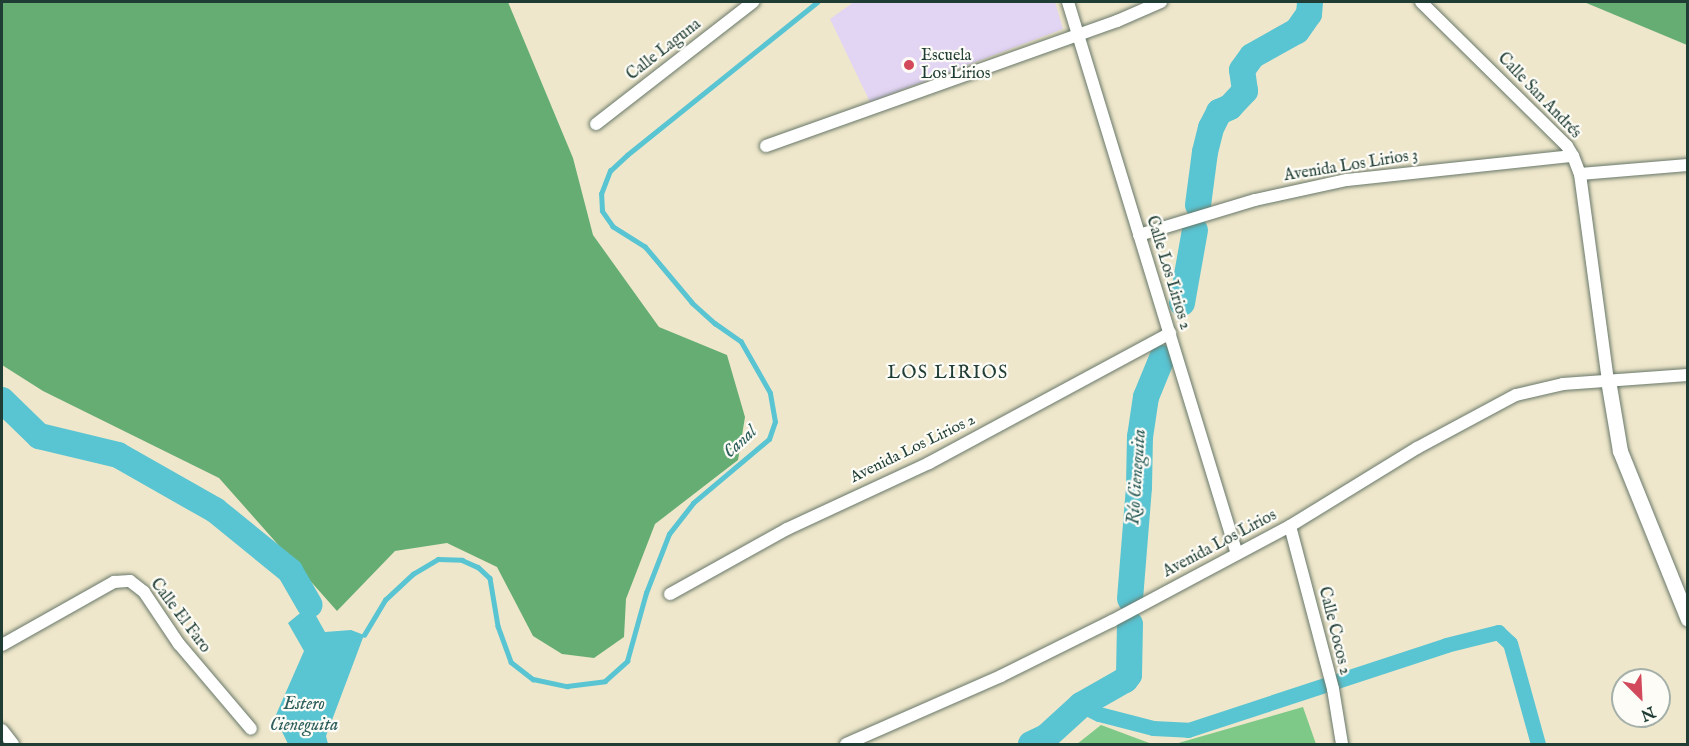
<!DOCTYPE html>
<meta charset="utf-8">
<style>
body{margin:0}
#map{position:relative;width:1689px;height:746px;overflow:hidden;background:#efe7cb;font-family:"IM FELL English",serif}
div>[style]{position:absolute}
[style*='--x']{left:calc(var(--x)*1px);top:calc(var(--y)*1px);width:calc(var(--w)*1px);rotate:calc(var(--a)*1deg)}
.built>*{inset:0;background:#e2d4f3}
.green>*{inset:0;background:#7ec987}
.forest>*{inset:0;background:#66ad74}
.water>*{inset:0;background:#59c4d2}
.stream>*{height:4.5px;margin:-2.25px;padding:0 2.25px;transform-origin:2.25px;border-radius:2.25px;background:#59c4d2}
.canal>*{height:15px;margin:-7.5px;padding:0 7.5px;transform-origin:7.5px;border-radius:7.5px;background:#59c4d2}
.river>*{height:26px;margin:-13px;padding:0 13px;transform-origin:13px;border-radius:13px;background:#59c4d2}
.roads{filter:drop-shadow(0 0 2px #687869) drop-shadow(0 0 2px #687869)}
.minor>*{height:12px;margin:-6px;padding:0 6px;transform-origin:6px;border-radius:6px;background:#fff}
.tertiary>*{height:15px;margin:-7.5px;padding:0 7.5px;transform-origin:7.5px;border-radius:7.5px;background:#fff}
.dots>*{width:16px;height:16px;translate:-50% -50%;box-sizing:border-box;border:3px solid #fdfcf7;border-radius:50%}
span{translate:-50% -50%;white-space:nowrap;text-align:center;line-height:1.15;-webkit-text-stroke:4.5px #fdfcf7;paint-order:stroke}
.street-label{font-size:16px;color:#1f3d34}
.poi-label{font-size:16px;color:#1f3d34}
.left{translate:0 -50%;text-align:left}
.neighbourhood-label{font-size:18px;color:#1f3d34;letter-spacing:1.5px}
.water-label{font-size:18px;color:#2e5f5c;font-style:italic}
.frame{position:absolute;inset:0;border:3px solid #1f3d34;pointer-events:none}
.north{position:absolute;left:1611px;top:668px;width:60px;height:60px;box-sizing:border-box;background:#fdfcf7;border:2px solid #a4b0a9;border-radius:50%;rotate:156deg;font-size:16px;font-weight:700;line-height:24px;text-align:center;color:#1f3d34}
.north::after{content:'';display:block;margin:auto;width:21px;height:27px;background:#d1495b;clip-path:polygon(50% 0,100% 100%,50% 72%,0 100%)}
</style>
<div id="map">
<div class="built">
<i style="clip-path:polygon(854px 2px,1055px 2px,1063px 29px,870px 102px,830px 19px)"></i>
</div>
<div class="green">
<i style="clip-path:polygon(1303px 707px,1316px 744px,1175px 744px)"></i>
<i style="clip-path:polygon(1101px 725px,1152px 744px,1077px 744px)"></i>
</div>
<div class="forest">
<i style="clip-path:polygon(2px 2px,508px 2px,573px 158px,593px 235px,659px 327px,727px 355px,745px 417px,738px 460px,655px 524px,626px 599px,624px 637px,594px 658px,562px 654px,533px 636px,497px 567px,447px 543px,395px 551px,337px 611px,219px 478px,43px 391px,2px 365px)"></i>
<i style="clip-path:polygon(1584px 2px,1687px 2px,1687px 45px)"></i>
</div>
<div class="water">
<i style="clip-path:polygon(310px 605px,325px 632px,351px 630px,364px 635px,326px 736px,328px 744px,288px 744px,275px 717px,304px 651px,288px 623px)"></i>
</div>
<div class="stream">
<i style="--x:364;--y:635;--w:41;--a:-59"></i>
<i style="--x:385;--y:600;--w:38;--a:-43"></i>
<i style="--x:413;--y:574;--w:29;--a:-31"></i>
<i style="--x:438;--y:559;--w:24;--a:2"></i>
<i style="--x:462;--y:560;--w:17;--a:24"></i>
<i style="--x:478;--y:567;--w:16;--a:43"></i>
<i style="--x:490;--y:578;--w:49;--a:80.5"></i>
<i style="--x:498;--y:626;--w:38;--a:70"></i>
<i style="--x:511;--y:662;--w:28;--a:38"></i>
<i style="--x:533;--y:679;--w:35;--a:12"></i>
<i style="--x:567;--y:686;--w:38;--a:-7"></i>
<i style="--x:605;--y:681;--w:30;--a:-42"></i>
<i style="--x:627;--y:661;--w:71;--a:-74.4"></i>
<i style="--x:646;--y:593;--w:63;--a:-68.7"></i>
<i style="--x:669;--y:534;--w:39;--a:-52"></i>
<i style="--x:693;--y:503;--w:99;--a:-40.1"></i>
<i style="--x:769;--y:439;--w:18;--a:-71"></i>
<i style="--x:775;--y:422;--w:29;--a:-100"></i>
<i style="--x:770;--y:393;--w:59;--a:-119.6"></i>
<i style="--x:741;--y:342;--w:32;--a:-145"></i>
<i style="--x:715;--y:324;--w:31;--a:-138"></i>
<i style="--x:692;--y:303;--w:73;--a:-130"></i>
<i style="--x:645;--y:247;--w:38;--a:-148"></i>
<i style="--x:613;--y:227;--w:19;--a:-125"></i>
<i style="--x:602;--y:211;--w:17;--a:-93"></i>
<i style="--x:601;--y:194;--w:25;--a:-69"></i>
<i style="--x:610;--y:171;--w:23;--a:-43"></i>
<i style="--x:627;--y:155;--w:244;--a:-38.8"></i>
</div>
<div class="canal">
<i style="--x:1081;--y:705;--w:20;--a:27"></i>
<i style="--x:1099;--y:714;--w:56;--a:14.5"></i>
<i style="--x:1153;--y:728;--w:35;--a:3"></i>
<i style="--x:1188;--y:730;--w:272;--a:-18.2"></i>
<i style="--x:1446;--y:645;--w:54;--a:-14"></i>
<i style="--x:1498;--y:632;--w:16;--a:43"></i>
<i style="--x:1510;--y:643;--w:105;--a:74.5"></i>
</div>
<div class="river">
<i style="--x:1198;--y:205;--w:53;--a:-82.5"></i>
<i style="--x:1205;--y:152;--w:25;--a:-76"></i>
<i style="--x:1211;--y:128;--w:18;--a:-63"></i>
<i style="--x:1219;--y:112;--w:12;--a:-24"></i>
<i style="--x:1230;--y:107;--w:22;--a:-47"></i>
<i style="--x:1245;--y:91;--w:21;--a:-98"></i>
<i style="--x:1242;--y:70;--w:17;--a:-54"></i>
<i style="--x:1252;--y:56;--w:51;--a:-29.1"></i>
<i style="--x:1297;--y:31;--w:21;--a:-55"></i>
<i style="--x:1309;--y:14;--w:12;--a:-85"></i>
<i style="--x:1182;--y:303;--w:74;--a:-79.9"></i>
<i style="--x:2;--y:400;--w:52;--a:44.2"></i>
<i style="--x:39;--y:436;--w:81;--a:13.5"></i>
<i style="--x:118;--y:455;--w:112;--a:29.6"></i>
<i style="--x:215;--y:510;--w:97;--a:39.1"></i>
<i style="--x:290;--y:571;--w:39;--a:60"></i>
<i style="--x:1130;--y:599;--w:112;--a:-85.4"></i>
<i style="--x:1139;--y:487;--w:50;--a:-88.9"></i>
<i style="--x:1140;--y:437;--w:40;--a:-81.5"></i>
<i style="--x:1146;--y:397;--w:42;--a:-67.7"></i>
<i style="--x:1031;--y:744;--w:17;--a:-25"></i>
<i style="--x:1046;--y:737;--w:47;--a:-42.4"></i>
<i style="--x:1081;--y:705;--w:51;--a:-29.6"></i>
<i style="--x:1125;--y:680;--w:6;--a:-51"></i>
<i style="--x:1129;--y:675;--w:51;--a:-88.9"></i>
</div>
<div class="roads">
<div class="minor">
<i style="--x:1068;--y:2;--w:577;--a:72.98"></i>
<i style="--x:1421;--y:2;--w:205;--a:44.6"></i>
<i style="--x:1567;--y:146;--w:12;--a:59"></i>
<i style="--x:1573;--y:156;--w:19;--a:69"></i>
<i style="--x:1580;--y:174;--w:208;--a:82.3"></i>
<i style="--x:596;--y:124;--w:199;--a:-37.8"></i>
<i style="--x:766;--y:146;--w:373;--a:-19.6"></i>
<i style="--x:1117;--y:21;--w:48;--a:-23.4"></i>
<i style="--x:1580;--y:174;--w:108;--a:-4.8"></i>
<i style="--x:1139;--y:235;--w:121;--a:-16.8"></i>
<i style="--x:1255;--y:200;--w:94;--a:-12.3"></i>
<i style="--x:1347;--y:180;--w:227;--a:-6.1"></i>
<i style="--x:1290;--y:526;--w:169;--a:75.2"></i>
<i style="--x:1333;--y:689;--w:56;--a:80.7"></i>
<i style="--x:670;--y:594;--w:134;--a:-29.1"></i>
<i style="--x:787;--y:529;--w:157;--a:-24.9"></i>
<i style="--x:929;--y:463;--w:274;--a:-28.3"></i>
<i style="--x:2;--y:645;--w:129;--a:-29.4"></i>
<i style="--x:114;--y:582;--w:16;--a:-4"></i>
<i style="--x:130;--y:581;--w:18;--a:38"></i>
<i style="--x:144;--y:592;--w:63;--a:56.1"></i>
<i style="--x:179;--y:644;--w:111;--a:49.7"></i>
<i style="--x:2;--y:730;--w:18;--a:52"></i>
<i style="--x:846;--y:744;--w:169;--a:-23.7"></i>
<i style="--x:1001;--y:676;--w:124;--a:-26.4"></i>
<i style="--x:1112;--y:621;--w:202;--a:-28.1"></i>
<i style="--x:1290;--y:526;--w:149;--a:-31.6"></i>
<i style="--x:1417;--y:448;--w:112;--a:-28.2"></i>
<i style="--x:1516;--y:395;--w:48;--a:-13.2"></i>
<i style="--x:1563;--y:384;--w:125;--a:-4.1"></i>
</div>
<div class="tertiary">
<i style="--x:1608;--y:380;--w:72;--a:80.4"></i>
<i style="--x:1620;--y:451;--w:181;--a:68"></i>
</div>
</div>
<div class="dots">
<i style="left:909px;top:65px;background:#d1495b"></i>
</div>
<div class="street-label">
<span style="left:664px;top:50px;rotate:-38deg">Calle Laguna</span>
<span style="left:1539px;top:96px;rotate:46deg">Calle San Andrés</span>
<span style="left:1351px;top:166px;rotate:-9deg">Avenida Los Lirios 3</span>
<span style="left:1168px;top:273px;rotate:73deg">Calle Los Lirios 2</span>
<span style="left:913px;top:449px;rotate:-26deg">Avenida Los Lirios 2</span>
<span style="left:1220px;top:544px;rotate:-28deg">Avenida Los Lirios</span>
<span style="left:180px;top:616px;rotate:53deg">Calle El Faro</span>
<span style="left:1334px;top:631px;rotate:76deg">Calle Cocos 2</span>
</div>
<div class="poi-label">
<span class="left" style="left:921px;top:65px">Escuela<br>Los Lirios</span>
</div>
<div class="neighbourhood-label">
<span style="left:948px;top:374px">LOS LIRIOS</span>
</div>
<div class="water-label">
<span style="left:741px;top:443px;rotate:-43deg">Canal</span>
<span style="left:1138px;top:477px;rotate:-86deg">Río Cieneguita</span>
<span style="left:304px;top:716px">Estero<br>Cieneguita</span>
</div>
<div class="frame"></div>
<div class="north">N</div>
</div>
